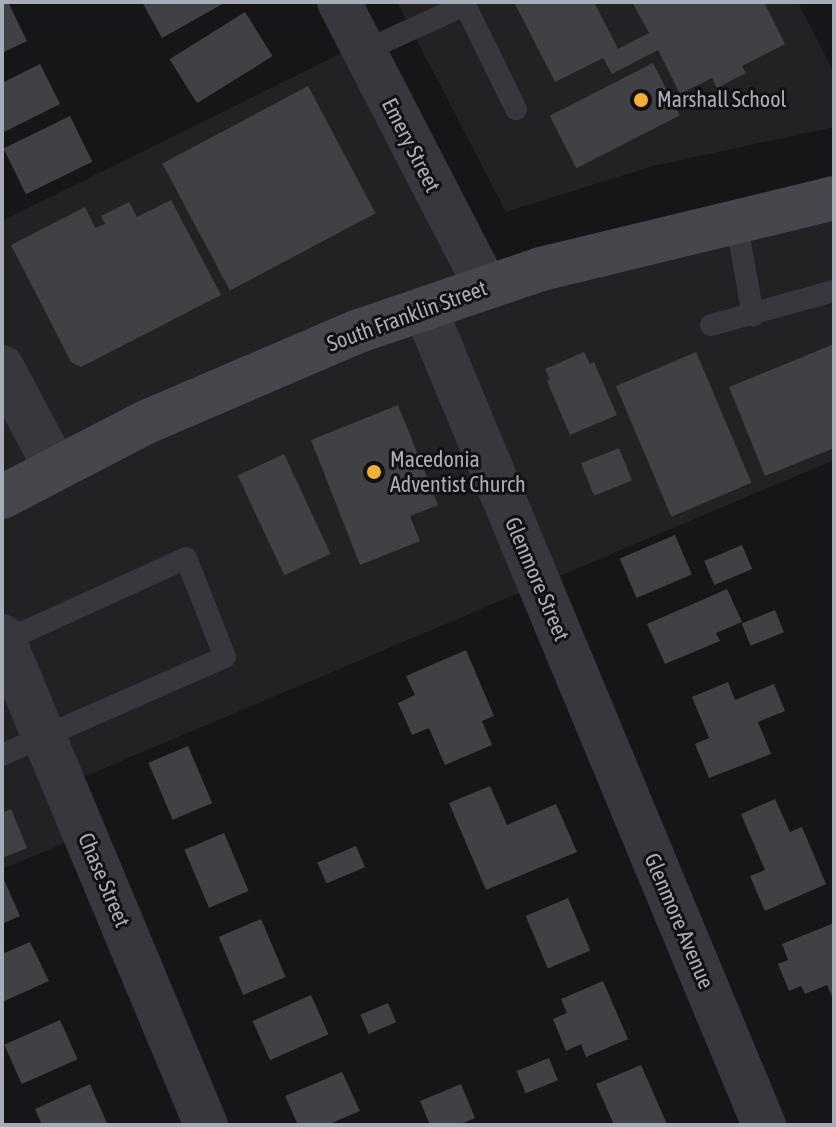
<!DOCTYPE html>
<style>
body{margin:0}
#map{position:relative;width:836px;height:1127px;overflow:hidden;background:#161618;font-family:"Asap Condensed",sans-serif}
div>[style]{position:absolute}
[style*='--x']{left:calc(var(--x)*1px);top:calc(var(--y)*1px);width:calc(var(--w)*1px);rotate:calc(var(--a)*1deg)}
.built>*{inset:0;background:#222225}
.building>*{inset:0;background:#404145;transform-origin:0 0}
.service>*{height:22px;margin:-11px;padding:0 11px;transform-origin:11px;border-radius:11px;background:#37383d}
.minor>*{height:44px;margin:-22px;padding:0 22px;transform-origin:22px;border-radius:22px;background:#37383d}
.secondary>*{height:44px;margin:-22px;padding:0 22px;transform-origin:22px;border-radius:22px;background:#45474d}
.dots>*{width:22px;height:22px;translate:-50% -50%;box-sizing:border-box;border:4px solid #111113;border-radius:50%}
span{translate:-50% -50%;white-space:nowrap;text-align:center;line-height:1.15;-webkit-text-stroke:6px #111113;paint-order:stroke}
.poi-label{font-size:22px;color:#a8adb8}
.left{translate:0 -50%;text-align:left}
.street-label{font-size:22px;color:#a8adb8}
.frame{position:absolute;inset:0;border:4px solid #a8adb8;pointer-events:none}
</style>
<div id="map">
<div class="built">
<i style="clip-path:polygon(397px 2px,798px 2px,834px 73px,834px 127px,653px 166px,506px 212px)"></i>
<i style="clip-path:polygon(358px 45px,468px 282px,834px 198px,834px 460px,62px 786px,82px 836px,2px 869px,2px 221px)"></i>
</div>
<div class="building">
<i style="clip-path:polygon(8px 2px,27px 41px,2px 53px,2px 3px)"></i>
<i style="clip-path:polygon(142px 2px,226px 2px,162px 38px)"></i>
<i style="clip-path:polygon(514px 2px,594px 2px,618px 49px,649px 33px,632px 2px,764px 2px,785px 44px,742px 66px,746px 73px,717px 88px,712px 78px,680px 94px,658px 50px,612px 74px,603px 58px,555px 82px)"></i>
<i style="left:245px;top:12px;width:52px;height:89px;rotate:58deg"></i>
<i style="left:653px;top:63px;width:59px;height:116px;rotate:63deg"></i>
<i style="clip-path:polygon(40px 64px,60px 104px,2px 133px,2px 83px)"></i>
<i style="left:308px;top:86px;width:144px;height:165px;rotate:62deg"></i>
<i style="left:70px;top:116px;width:51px;height:74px;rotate:64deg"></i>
<i style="clip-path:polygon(171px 200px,221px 295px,81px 367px,71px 362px,11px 245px,85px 207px,95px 228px,105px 224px,101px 216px,129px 202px,137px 217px)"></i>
<i style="clip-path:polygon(834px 344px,834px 448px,765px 476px,729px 387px)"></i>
<i style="clip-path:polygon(584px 352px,590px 364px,594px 362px,617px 415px,570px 435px,547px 381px,550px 379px,545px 369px)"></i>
<i style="left:696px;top:352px;width:142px;height:87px;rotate:67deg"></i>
<i style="clip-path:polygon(398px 405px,438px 505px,410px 516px,420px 541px,360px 565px,311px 440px)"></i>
<i style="left:619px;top:448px;width:35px;height:41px;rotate:68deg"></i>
<i style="left:284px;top:454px;width:110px;height:51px;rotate:65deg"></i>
<i style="left:675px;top:535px;width:43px;height:60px;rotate:67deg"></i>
<i style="left:742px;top:545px;width:26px;height:41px;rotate:67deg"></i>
<i style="clip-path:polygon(727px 589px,742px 622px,716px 633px,720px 641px,665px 664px,647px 624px)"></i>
<i style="left:775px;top:610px;width:24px;height:36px;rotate:68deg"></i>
<i style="clip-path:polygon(466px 650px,494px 716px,482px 721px,492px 745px,445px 765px,429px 728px,412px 735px,398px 703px,415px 695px,406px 676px)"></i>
<i style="clip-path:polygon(728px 682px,735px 700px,774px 684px,785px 711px,758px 722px,771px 754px,709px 778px,695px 744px,709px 738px,692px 697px)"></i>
<i style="left:188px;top:746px;width:62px;height:43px;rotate:67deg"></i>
<i style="clip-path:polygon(490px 786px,507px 825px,556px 804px,577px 852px,486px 890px,449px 803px)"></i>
<i style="clip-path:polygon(775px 799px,790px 832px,802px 827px,826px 884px,765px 911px,750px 876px,765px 870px,741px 814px)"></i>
<i style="clip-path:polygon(11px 809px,27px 848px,2px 858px,2px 813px)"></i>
<i style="left:224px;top:833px;width:63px;height:43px;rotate:67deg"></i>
<i style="left:356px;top:846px;width:23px;height:42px;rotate:67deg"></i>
<i style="clip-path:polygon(2px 875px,20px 916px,2px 924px)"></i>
<i style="left:568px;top:898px;width:57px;height:46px;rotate:67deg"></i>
<i style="left:261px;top:919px;width:63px;height:46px;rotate:67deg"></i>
<i style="clip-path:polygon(834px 923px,834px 1001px,827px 985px,805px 994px,801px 986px,789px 991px,778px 964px,788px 960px,782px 944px)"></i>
<i style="clip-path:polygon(30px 942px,49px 981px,2px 1002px,2px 954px)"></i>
<i style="clip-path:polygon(603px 981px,628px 1039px,586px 1057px,581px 1044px,566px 1051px,553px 1019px,567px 1013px,561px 999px)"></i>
<i style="left:311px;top:995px;width:43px;height:64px;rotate:66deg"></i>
<i style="left:388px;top:1003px;width:21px;height:30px;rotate:67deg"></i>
<i style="left:60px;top:1020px;width:43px;height:61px;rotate:66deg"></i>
<i style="left:549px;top:1058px;width:24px;height:35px;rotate:68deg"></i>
<i style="clip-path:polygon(641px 1065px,667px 1124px,614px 1125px,596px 1084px)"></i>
<i style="clip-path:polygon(342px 1072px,360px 1111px,327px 1125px,298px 1125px,285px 1096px)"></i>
<i style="clip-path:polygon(90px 1084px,107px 1123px,42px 1125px,35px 1109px)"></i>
<i style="clip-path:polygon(461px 1084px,475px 1118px,459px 1125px,430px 1125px,420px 1101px)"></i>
</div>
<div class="service">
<i style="--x:364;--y:51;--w:111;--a:-24.5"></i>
<i style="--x:465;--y:5;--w:116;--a:63.9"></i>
<i style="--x:736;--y:220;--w:97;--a:79.9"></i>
<i style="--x:711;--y:325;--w:128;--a:-15.5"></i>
<i style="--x:2;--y:642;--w:202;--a:-24.5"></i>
<i style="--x:186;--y:558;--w:106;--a:68.5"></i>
<i style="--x:225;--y:657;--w:244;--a:156.3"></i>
</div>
<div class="minor">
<i style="--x:339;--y:2;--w:321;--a:62.7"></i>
<i style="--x:425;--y:309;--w:884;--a:67.44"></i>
<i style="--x:2;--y:367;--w:115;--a:62.1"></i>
<i style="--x:2;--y:636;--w:530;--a:67.36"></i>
</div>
<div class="secondary">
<i style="--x:2;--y:497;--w:160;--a:-27.5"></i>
<i style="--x:144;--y:423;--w:234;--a:-23.2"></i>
<i style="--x:359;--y:331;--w:192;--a:-18.8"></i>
<i style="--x:541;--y:269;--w:301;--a:-13.6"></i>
</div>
<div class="dots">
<i style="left:641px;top:100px;background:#f2b134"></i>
<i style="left:374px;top:472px;background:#f2b134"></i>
</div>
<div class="poi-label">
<span class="left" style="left:657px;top:100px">Marshall School</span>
<span class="left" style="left:390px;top:472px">Macedonia<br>Adventist Church</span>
</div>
<div class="street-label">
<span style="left:411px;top:145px;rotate:63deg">Emery Street</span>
<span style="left:407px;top:316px;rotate:-20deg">South Franklin Street</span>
<span style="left:537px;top:579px;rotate:67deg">Glenmore Street</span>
<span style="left:104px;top:880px;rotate:67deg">Chase Street</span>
<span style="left:679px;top:921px;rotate:67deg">Glenmore Avenue</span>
</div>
<div class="frame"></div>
</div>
